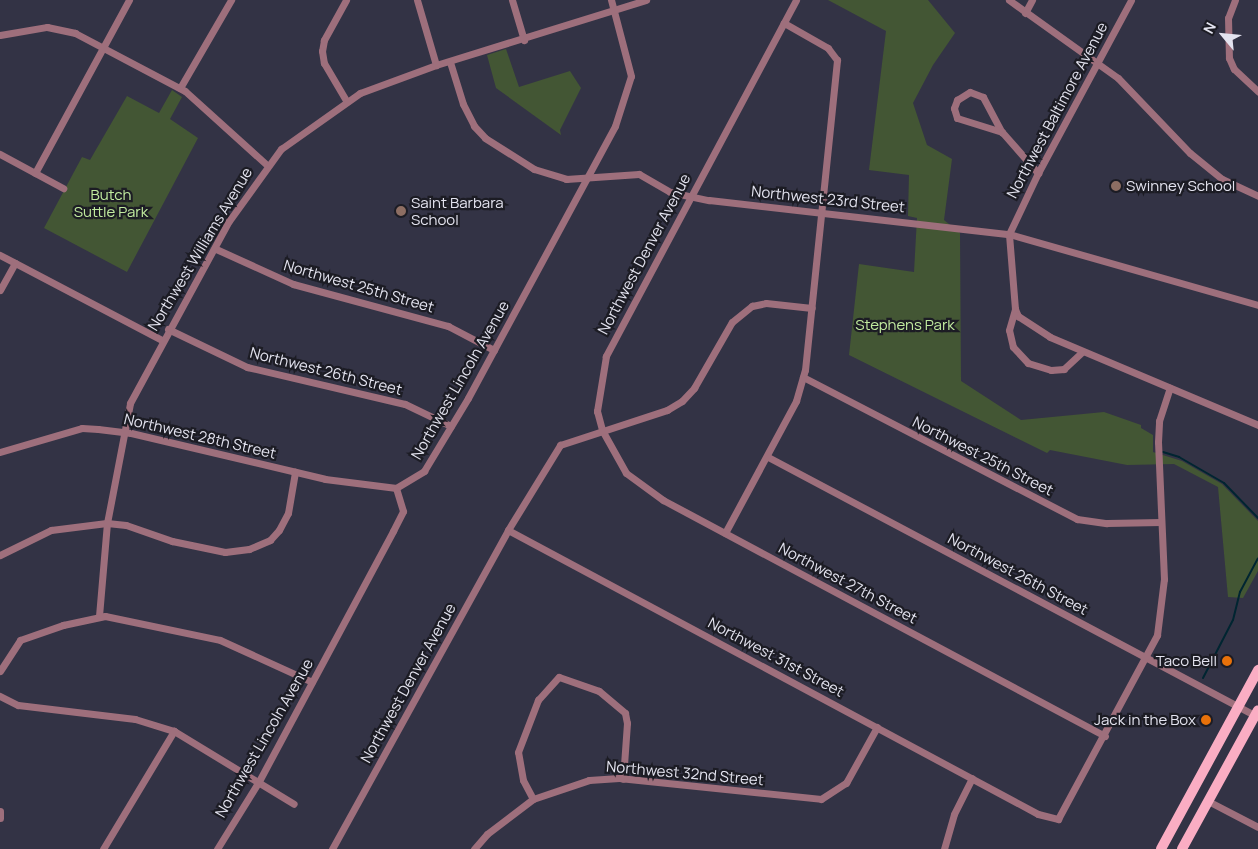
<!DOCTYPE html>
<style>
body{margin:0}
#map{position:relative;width:1258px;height:849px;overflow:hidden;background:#333345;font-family:Manrope,sans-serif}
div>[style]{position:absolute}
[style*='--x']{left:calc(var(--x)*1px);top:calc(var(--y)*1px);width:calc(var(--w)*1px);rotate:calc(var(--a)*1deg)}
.green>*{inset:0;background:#435634}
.stream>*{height:2px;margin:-1px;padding:0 1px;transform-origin:1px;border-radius:1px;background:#002531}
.street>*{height:7px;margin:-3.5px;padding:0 3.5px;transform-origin:3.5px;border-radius:3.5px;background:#9e6f7c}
.primary>*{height:10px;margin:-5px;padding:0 5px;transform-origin:5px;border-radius:5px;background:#faadc3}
.dots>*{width:14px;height:14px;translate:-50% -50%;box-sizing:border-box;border:2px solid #1c1c24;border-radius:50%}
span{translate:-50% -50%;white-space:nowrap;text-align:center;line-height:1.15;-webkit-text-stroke:4.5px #1c1c24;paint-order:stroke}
.street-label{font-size:15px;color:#e3e3ef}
.poi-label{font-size:15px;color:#e3e3ef}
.left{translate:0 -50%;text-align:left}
.right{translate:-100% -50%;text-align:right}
.park-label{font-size:15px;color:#c1eb9f}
.north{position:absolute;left:1198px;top:10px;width:50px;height:50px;-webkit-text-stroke:4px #1c1c24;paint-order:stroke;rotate:298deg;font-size:14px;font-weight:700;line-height:20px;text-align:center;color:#e3e3ef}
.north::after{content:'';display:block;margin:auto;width:18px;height:22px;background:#e3e3ef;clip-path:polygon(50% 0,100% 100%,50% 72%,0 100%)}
</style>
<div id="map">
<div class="green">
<i style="clip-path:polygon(828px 0,928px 0,955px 33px,933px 65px,913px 103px,927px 145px,952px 159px,944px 220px,960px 233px,961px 381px,1021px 420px,1104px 412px,1141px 425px,1141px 428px,1153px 435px,1153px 452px,1182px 461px,1222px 484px,1258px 521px,1258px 571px,1243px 598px,1228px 597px,1218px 487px,1174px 464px,1127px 465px,1050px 450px,1047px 453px,849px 355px,859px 264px,914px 272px,917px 218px,908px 216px,909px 175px,869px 170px,886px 31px)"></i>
<i style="clip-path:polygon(506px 49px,519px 87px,570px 71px,581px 88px,560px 130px,561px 135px,496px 88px,487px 55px)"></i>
<i style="clip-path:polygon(172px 90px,182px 97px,170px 119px,198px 138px,127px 272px,44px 228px,82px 157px,90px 160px,127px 96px,159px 113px)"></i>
</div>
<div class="stream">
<i style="--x:1163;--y:452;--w:17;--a:17"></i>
<i style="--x:1179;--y:457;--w:52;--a:30"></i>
<i style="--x:1224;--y:483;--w:49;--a:45.8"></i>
<i style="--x:1203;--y:678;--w:65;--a:-62.7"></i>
<i style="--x:1233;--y:620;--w:29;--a:-76"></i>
<i style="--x:1240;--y:592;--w:38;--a:-62"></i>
</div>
<div class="street">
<i style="--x:346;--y:0;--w:46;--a:118.8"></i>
<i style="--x:324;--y:40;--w:11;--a:100"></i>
<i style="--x:322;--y:51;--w:12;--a:81"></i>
<i style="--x:324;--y:63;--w:45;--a:59.5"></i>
<i style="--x:417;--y:0;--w:68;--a:73.7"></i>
<i style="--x:512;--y:0;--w:42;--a:73.3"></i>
<i style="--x:796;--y:0;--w:404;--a:118.1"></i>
<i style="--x:606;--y:356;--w:56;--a:99.3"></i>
<i style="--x:597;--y:411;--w:20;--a:75"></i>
<i style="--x:602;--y:430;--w:49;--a:60.8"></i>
<i style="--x:626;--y:473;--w:46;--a:36.1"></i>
<i style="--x:663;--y:500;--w:501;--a:28.1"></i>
<i style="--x:1009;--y:0;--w:134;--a:35.6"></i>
<i style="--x:1118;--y:78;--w:104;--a:46.2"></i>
<i style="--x:1190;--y:153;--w:41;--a:39.1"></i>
<i style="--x:1222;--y:179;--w:40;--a:25"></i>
<i style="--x:1235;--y:0;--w:19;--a:111"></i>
<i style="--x:1228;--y:18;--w:40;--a:88.6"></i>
<i style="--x:1229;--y:58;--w:12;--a:66"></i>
<i style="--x:1234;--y:69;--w:33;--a:43"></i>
<i style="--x:1025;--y:13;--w:15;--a:-62"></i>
<i style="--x:0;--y:35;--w:48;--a:-9.7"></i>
<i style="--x:47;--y:27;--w:29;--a:12"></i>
<i style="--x:75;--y:33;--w:124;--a:27.8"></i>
<i style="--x:185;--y:91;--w:110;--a:42.1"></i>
<i style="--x:450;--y:62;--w:44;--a:72.8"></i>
<i style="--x:463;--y:104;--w:25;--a:63"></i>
<i style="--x:474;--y:126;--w:16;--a:47"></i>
<i style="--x:485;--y:138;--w:58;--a:32.3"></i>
<i style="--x:534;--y:169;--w:34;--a:17"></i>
<i style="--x:566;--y:179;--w:73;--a:-3.9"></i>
<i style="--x:639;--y:174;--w:36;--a:30"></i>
<i style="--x:670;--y:192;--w:40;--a:12"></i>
<i style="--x:709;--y:200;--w:302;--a:6.5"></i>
<i style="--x:1009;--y:234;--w:259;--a:15.9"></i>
<i style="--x:180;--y:88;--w:102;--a:-59.9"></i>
<i style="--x:970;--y:92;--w:14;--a:21"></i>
<i style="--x:983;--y:97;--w:40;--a:62"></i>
<i style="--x:1002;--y:132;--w:47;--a:-162.7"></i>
<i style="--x:957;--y:118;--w:10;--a:-107"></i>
<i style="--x:954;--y:108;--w:9;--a:-69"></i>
<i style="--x:957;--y:100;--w:15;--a:-32"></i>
<i style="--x:1002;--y:132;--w:55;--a:48.7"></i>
<i style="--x:0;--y:154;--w:72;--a:28.4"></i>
<i style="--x:35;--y:173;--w:197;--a:-61.5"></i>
<i style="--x:216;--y:249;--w:85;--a:24.4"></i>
<i style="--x:293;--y:284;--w:161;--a:15.2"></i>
<i style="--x:448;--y:326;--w:52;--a:27.6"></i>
<i style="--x:0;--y:255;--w:183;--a:27.7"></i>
<i style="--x:0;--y:290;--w:31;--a:-61"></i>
<i style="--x:1015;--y:309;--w:8;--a:67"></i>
<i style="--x:1018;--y:316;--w:38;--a:33"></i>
<i style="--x:1050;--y:337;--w:226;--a:22.9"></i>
<i style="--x:168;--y:329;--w:88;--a:25.7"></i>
<i style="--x:247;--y:367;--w:162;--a:13.2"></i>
<i style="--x:405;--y:404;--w:51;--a:25.6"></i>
<i style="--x:1082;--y:352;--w:25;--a:137"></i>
<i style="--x:1064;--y:369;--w:13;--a:176"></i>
<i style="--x:1051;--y:370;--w:24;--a:-163"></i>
<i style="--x:1028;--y:363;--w:22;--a:-133"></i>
<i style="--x:1013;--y:347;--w:17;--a:-103"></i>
<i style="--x:1009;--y:330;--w:22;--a:-74"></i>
<i style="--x:1015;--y:309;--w:75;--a:-94.6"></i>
<i style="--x:1009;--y:234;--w:68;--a:-64.6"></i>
<i style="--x:1038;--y:173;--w:196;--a:-61.7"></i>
<i style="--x:803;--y:377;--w:309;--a:27.4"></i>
<i style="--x:1077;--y:519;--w:30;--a:8"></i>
<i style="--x:1107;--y:523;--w:54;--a:-1.1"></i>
<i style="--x:0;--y:452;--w:85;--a:-16.3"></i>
<i style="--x:82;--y:428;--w:16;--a:4"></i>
<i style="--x:98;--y:429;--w:33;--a:7"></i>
<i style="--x:131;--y:433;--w:199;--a:13.3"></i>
<i style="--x:325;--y:479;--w:72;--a:7.2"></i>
<i style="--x:768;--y:457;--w:555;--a:27.95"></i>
<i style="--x:396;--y:488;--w:33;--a:-31"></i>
<i style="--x:424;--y:471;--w:85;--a:-58.9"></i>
<i style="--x:468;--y:398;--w:309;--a:-61.6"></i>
<i style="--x:615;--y:126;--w:52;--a:-72.3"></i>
<i style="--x:631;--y:76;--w:79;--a:-104.7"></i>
<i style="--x:508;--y:530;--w:601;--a:28.18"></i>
<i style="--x:1038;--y:814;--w:21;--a:14"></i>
<i style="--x:1058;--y:819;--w:209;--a:-61.7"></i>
<i style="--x:1157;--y:635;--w:56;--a:-82.9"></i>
<i style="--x:1164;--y:579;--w:137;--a:-92.5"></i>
<i style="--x:1158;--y:442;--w:21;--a:-87"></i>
<i style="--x:1159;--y:421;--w:35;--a:-72"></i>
<i style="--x:725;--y:533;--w:150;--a:-61.7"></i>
<i style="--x:796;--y:401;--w:32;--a:-74"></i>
<i style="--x:805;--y:370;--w:312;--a:-84.1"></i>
<i style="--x:837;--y:60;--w:15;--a:-127"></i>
<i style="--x:828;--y:48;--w:51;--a:-150.4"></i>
<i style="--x:0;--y:555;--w:57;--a:-26.1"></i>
<i style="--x:51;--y:530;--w:56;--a:-7.1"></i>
<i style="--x:107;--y:523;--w:19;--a:6"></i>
<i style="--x:126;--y:525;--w:49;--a:19.2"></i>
<i style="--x:172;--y:541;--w:54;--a:11.7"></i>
<i style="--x:225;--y:552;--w:24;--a:-7"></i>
<i style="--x:249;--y:549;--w:23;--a:-23"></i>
<i style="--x:270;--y:540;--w:13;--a:-48"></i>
<i style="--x:279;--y:530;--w:19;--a:-62"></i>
<i style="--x:288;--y:513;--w:42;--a:-80.3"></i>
<i style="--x:99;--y:616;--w:93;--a:-85.1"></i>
<i style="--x:107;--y:523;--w:122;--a:-79.1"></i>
<i style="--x:130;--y:403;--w:207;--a:-61.5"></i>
<i style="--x:229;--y:221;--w:89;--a:-54.2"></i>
<i style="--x:281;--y:149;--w:97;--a:-35.3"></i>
<i style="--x:360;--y:93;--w:81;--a:-20.2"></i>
<i style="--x:436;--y:65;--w:220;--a:-17.2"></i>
<i style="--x:0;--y:671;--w:37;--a:-57"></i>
<i style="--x:20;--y:640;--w:46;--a:-19.2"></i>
<i style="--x:63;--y:625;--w:43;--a:-12.1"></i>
<i style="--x:105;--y:616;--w:117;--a:11.8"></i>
<i style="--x:220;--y:640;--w:101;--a:24.5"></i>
<i style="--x:0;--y:696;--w:20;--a:27"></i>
<i style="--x:18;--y:705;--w:118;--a:6.8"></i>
<i style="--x:135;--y:719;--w:41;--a:17.1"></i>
<i style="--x:174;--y:731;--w:140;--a:31.3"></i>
<i style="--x:533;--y:799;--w:21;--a:-118"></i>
<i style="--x:523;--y:780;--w:28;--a:-100"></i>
<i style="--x:518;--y:752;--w:56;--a:-69"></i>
<i style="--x:538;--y:700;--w:31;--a:-48"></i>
<i style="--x:559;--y:677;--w:42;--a:19.3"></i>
<i style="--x:599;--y:691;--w:34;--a:40"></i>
<i style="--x:625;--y:713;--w:10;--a:79"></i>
<i style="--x:627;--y:723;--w:56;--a:94.1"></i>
<i style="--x:1208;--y:801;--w:56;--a:27.5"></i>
<i style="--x:0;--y:811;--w:7;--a:90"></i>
<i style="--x:103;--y:849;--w:138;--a:-59"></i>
<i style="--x:217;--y:849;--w:78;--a:-58.2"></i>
<i style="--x:258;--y:783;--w:286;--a:-61.8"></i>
<i style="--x:393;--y:531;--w:22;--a:-63"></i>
<i style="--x:403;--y:511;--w:24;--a:-107"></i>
<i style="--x:332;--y:849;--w:364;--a:-61.1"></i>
<i style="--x:508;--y:530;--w:100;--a:-58.5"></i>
<i style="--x:560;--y:445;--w:113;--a:-18.1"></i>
<i style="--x:667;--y:410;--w:17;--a:-31"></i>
<i style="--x:682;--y:401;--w:18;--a:-47"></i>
<i style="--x:694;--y:388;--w:76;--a:-60.1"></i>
<i style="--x:732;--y:322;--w:26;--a:-39"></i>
<i style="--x:752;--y:306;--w:14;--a:-12"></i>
<i style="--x:766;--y:303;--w:46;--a:6.2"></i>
<i style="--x:474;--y:849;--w:20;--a:-49"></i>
<i style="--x:487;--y:834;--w:58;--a:-37.3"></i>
<i style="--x:533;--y:799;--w:59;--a:-18.7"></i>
<i style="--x:589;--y:780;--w:30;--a:-4"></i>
<i style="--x:619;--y:778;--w:203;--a:5.9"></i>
<i style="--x:821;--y:799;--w:30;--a:-33"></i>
<i style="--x:846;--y:783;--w:64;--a:-61"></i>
<i style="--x:944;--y:849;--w:36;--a:-74"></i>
<i style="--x:954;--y:814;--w:40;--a:-63.4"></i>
</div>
<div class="primary">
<i style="--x:1161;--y:849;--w:204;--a:-61.5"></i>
<i style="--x:1182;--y:849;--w:158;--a:-61.3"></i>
</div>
<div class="dots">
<i style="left:1116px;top:186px;background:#8d6e63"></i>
<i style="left:401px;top:211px;background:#8d6e63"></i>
<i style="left:1227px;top:661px;background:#e8710a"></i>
<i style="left:1206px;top:720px;background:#e8710a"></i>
</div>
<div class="street-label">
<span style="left:1057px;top:110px;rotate:-62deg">Northwest Baltimore Avenue</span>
<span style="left:828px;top:199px;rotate:6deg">Northwest 23rd Street</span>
<span style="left:200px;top:249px;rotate:-59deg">Northwest Williams Avenue</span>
<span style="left:644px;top:254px;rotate:-62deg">Northwest Denver Avenue</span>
<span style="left:359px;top:286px;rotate:16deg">Northwest 25th Street</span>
<span style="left:326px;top:371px;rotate:14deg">Northwest 26th Street</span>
<span style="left:460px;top:380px;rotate:-60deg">Northwest Lincoln Avenue</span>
<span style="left:200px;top:436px;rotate:13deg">Northwest 28th Street</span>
<span style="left:983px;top:456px;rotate:27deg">Northwest 25th Street</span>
<span style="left:1018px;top:574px;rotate:28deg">Northwest 26th Street</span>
<span style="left:848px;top:583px;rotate:28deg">Northwest 27th Street</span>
<span style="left:776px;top:657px;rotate:28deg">Northwest 31st Street</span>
<span style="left:408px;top:683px;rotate:-61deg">Northwest Denver Avenue</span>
<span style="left:264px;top:738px;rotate:-60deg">Northwest Lincoln Avenue</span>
<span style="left:685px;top:773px;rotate:5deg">Northwest 32nd Street</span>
</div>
<div class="poi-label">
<span class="left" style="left:1126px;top:186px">Swinney School</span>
<span class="left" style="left:411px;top:211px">Saint Barbara<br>School</span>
<span class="right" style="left:1217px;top:661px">Taco Bell</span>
<span class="right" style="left:1196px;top:720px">Jack in the Box</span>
</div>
<div class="park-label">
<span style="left:111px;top:203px">Butch<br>Suttle Park</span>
<span style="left:905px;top:325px">Stephens Park</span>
</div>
<div class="north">N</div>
</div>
